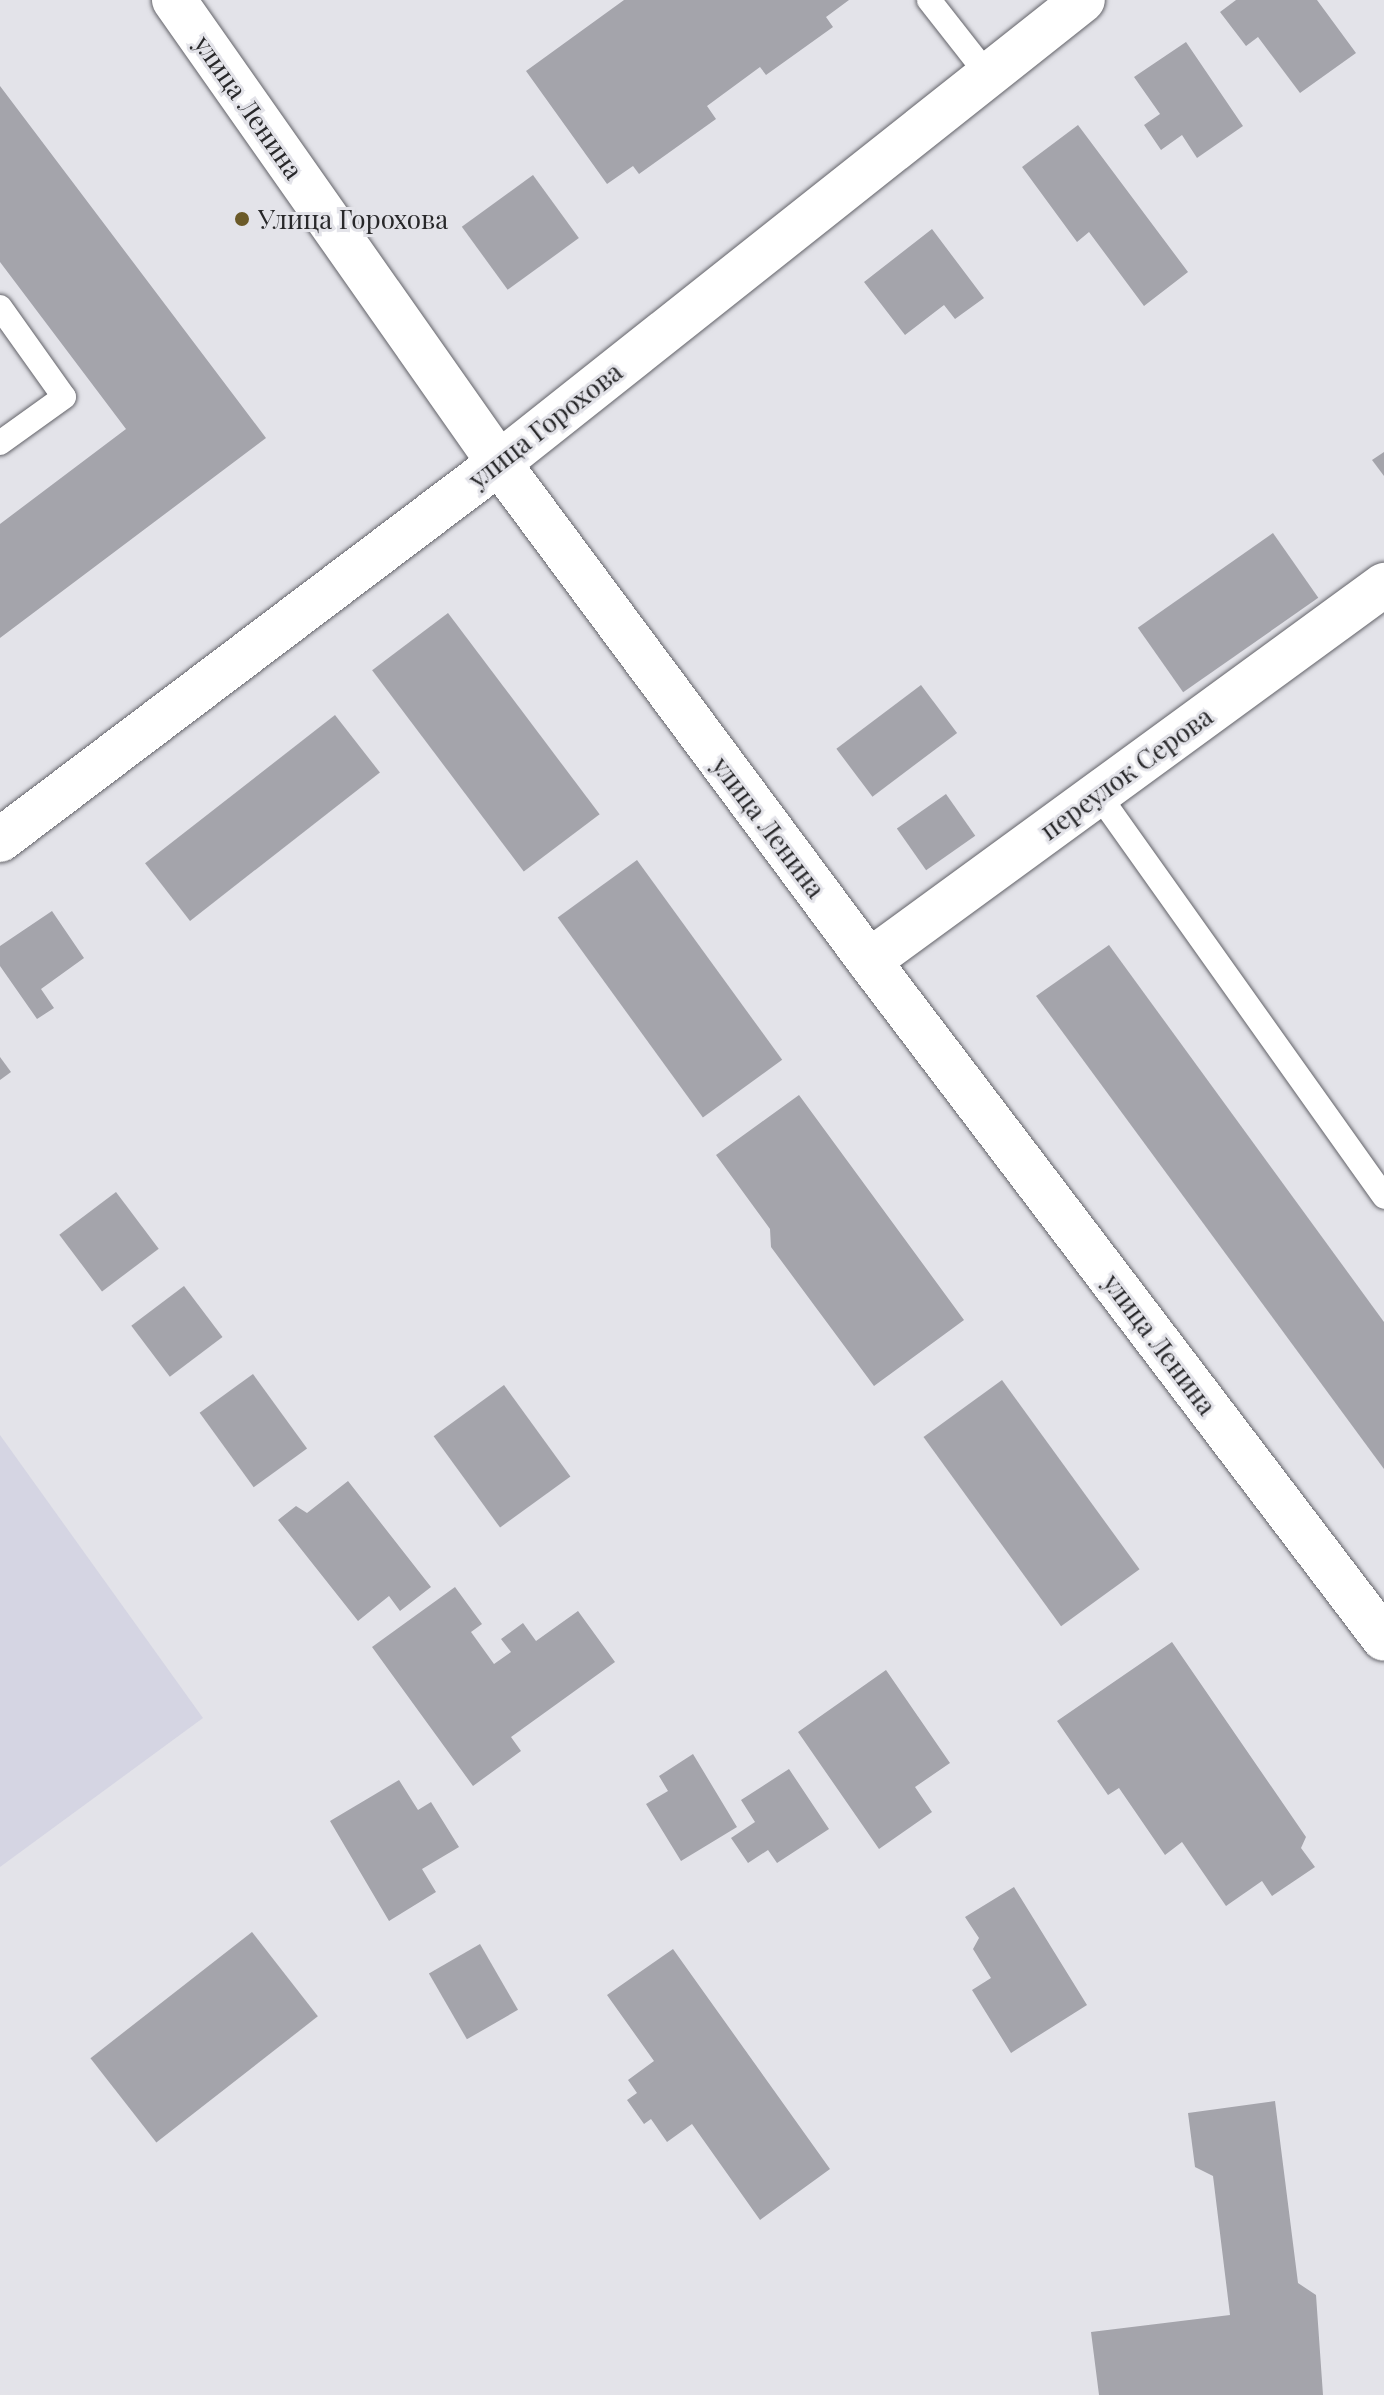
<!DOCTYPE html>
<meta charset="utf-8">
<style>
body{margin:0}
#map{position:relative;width:1384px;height:2395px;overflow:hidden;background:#e3e3e9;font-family:"Playfair Display",serif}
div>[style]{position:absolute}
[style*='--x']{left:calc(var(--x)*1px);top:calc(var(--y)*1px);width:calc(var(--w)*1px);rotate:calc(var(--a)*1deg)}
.built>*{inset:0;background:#d5d5e3}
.building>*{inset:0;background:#a4a4ab;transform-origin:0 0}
.roads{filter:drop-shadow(0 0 2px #636369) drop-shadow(0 0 2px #636369)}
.lane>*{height:24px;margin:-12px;padding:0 12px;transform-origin:12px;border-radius:12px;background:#fff}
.street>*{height:44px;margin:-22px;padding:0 22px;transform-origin:22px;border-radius:22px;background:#fff}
.secondary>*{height:44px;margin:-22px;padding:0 22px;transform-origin:22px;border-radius:22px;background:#fff}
.dots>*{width:22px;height:22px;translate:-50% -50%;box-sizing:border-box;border:4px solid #e3e3e9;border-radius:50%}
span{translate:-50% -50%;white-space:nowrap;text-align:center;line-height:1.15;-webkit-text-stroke:6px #e3e3e9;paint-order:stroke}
.street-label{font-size:26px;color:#28282a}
.poi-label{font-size:26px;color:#28282a}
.left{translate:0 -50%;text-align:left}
</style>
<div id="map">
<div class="built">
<i style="clip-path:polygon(0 1435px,203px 1718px,0 1867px)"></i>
</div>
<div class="building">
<i style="clip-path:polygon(624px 0,849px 0,826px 17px,833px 27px,766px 75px,760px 67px,707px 106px,716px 119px,639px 174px,633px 166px,607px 184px,526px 71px)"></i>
<i style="clip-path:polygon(1236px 0,1317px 0,1356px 53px,1300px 93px,1258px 37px,1246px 46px,1220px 12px)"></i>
<i style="clip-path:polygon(1186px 42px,1243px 126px,1197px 158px,1182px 135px,1161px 150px,1144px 125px,1160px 114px,1134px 77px)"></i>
<i style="clip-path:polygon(0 86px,266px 438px,0 638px,0 524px,126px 429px,0 262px)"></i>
<i style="clip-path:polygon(1078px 125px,1188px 272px,1144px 306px,1089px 232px,1077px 242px,1022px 167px)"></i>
<i style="left:533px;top:175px;width:78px;height:88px;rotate:54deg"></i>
<i style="clip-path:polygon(932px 229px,984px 298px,955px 319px,944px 305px,905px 335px,864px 282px)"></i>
<i style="clip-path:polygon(1384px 452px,1384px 476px,1372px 460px)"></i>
<i style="left:1273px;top:533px;width:79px;height:165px;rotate:55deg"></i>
<i style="left:448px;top:613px;width:252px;height:95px;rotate:53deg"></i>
<i style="left:921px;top:685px;width:60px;height:106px;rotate:53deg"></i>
<i style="left:335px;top:715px;width:73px;height:241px;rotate:52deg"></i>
<i style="left:946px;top:794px;width:51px;height:60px;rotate:55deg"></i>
<i style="left:637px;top:860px;width:247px;height:98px;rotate:54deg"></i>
<i style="clip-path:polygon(52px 911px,84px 958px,41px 989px,54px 1008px,37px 1019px,0 966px,0 946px)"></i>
<i style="clip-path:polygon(1109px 945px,1384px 1322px,1384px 1469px,1036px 996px)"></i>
<i style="clip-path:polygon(0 1057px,11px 1072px,0 1080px)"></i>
<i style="clip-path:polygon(799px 1095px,964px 1320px,874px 1386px,771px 1247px,770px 1229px,716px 1155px)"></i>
<i style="left:116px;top:1192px;width:71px;height:71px;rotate:53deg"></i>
<i style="left:184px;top:1286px;width:64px;height:66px;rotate:53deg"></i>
<i style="left:253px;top:1374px;width:92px;height:66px;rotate:54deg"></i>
<i style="left:1002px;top:1380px;width:234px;height:97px;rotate:54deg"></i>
<i style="left:504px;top:1385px;width:113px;height:87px;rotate:54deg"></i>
<i style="clip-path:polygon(348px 1481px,431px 1587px,400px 1611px,389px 1596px,358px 1621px,278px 1520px,296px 1506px,307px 1513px)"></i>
<i style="clip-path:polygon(455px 1587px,482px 1624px,471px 1632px,494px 1664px,511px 1652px,501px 1639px,523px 1623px,536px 1641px,578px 1611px,615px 1662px,511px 1737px,521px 1751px,473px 1786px,372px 1647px)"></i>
<i style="clip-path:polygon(1172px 1642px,1306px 1837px,1301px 1848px,1315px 1867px,1272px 1896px,1262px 1881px,1226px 1906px,1182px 1842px,1165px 1855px,1119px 1788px,1108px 1795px,1057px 1721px)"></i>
<i style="clip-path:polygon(886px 1670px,950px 1763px,915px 1787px,932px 1812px,879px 1849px,798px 1732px)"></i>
<i style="clip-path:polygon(693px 1754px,737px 1827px,681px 1861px,646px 1804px,668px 1791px,659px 1776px)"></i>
<i style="clip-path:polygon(789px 1769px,829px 1829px,777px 1863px,768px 1850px,748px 1863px,731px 1838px,755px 1822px,741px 1800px)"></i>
<i style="clip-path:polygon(399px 1780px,418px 1810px,431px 1802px,459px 1847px,422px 1869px,436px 1892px,389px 1921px,330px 1821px)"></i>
<i style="clip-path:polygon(1014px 1887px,1087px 2005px,1011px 2053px,972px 1990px,991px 1978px,973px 1949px,979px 1938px,965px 1917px)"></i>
<i style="left:252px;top:1932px;width:107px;height:205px;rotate:52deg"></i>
<i style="left:480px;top:1944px;width:76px;height:59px;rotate:60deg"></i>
<i style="clip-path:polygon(673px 1949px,830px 2169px,760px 2220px,692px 2124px,667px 2142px,651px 2119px,644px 2124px,627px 2100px,637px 2093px,628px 2080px,654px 2061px,607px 1995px)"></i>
<i style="clip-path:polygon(1275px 2101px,1298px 2283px,1316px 2295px,1323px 2395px,1099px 2395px,1091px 2332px,1230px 2315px,1213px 2176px,1195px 2167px,1188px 2113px)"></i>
</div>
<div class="roads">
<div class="lane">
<i style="--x:929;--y:0;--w:94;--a:51.9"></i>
<i style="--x:0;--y:307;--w:110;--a:54.6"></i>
<i style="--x:64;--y:397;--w:79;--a:144.3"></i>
<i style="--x:1098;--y:794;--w:494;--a:54.6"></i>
</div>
<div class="street">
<i style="--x:0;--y:840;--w:625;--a:-37.07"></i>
<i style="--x:499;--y:463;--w:745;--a:-38.41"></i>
<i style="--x:869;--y:961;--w:638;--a:-36.13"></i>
</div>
<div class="secondary">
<i style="--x:174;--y:0;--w:566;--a:54.93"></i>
<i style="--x:499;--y:463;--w:620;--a:53.39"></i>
<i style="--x:869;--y:961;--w:851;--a:52.78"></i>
</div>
</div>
<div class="dots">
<i style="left:242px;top:219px;background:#6b5a28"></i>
</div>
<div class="street-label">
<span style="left:249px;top:107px;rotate:55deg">улица Ленина</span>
<span style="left:545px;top:425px;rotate:-38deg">улица Горохова</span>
<span style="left:1126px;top:773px;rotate:-36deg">переулок Серова</span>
<span style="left:769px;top:827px;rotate:53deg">улица Ленина</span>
<span style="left:1160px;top:1344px;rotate:53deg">улица Ленина</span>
</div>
<div class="poi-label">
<span class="left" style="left:258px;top:219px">Улица Горохова</span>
</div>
</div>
